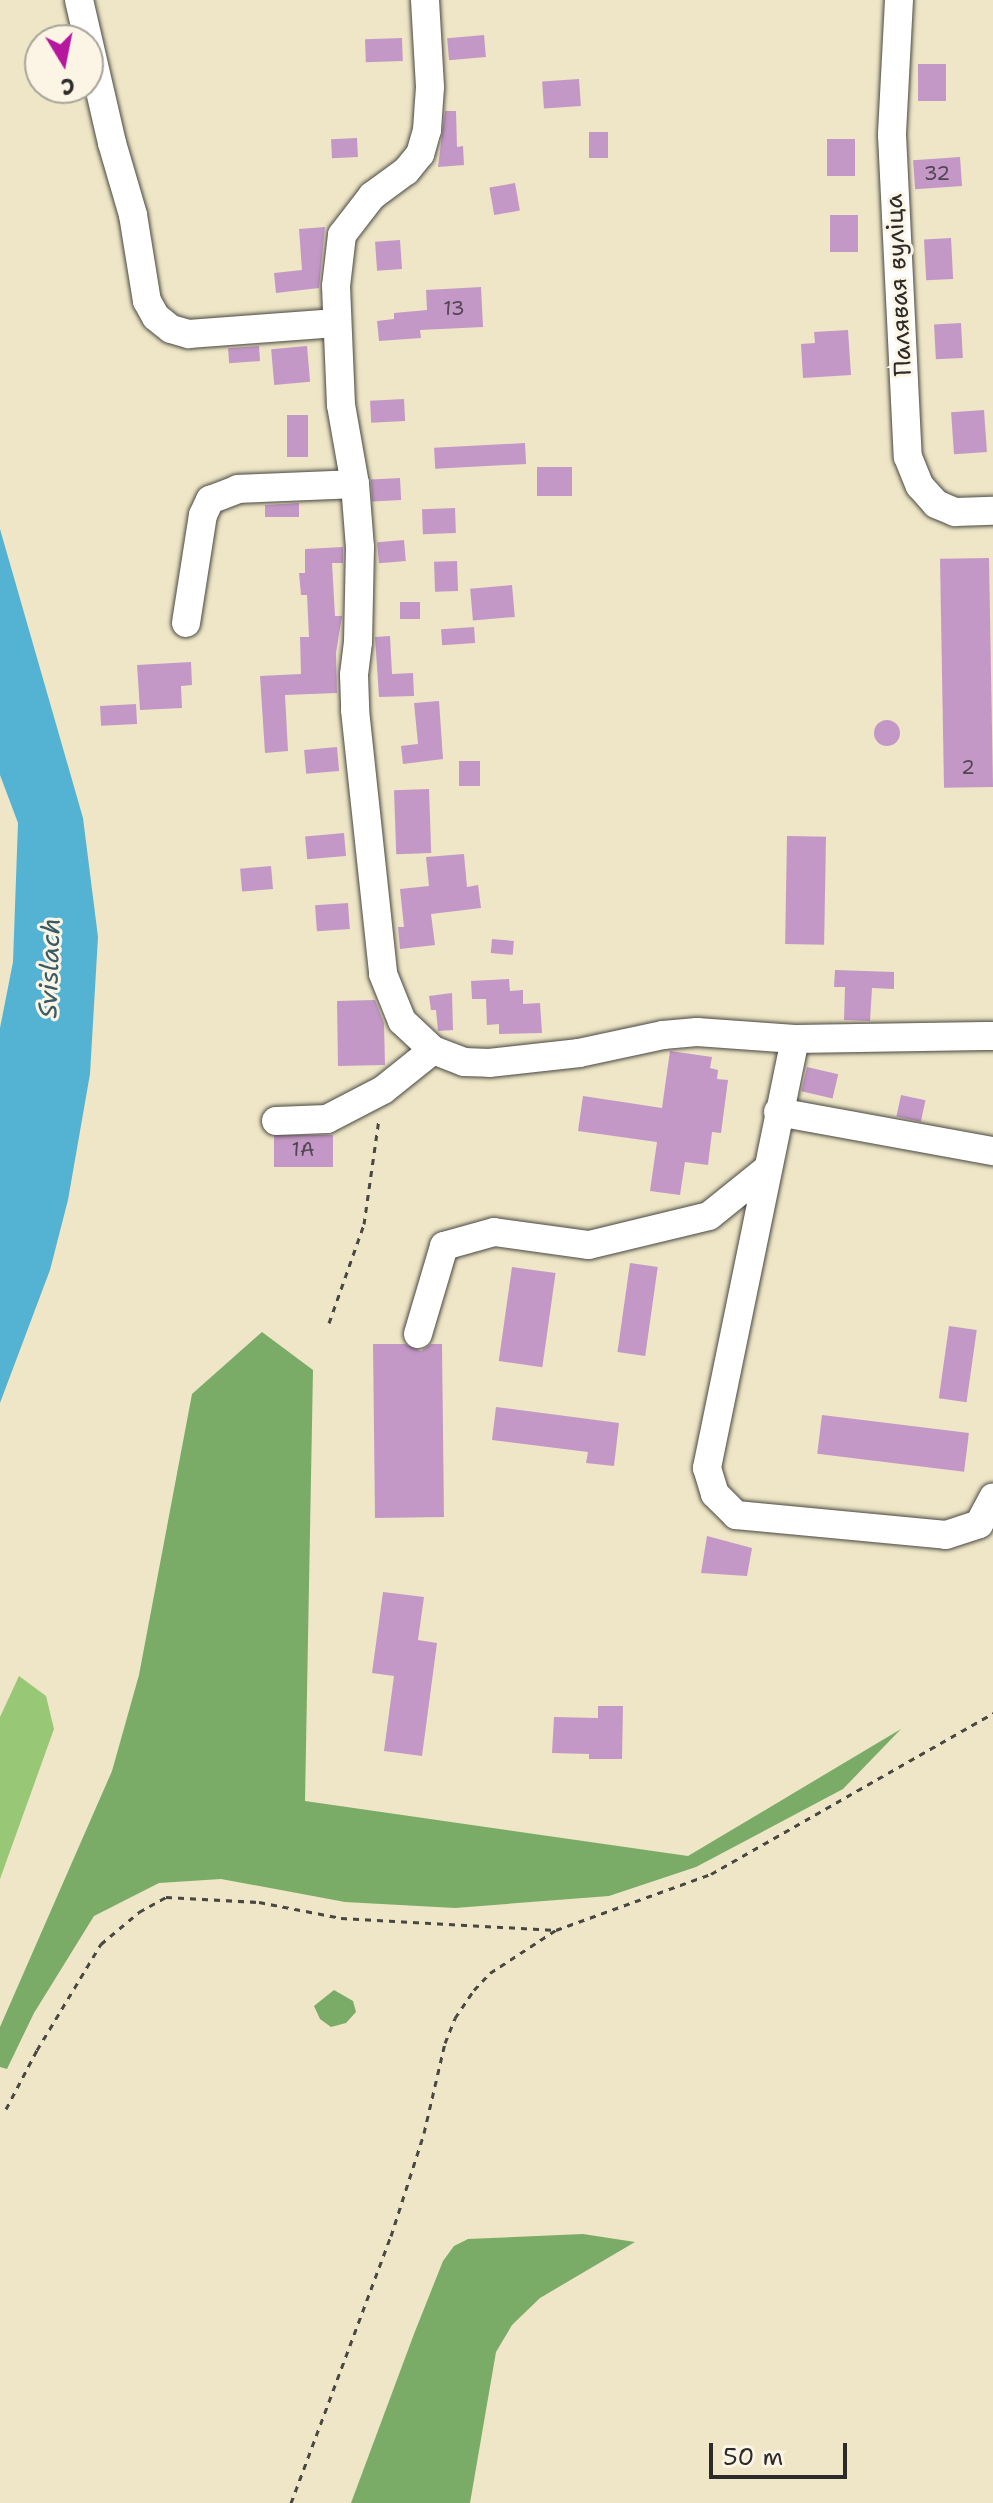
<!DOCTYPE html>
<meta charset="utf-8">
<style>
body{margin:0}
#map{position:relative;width:993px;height:2503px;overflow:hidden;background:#eee6c6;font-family:"Shantell Sans",sans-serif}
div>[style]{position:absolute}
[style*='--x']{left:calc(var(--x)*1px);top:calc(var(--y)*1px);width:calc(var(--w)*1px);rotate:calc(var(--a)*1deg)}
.green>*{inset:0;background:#98c776}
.forest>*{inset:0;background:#7aac67}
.water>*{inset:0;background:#54b3d3}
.building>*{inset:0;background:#c498c6;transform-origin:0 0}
.round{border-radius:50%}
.path>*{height:3px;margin-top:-1.5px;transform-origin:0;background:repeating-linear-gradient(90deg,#484742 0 6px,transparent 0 12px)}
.roads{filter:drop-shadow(0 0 2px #484742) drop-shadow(0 0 2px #484742)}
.minor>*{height:28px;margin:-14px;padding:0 14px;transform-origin:14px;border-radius:14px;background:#fff}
span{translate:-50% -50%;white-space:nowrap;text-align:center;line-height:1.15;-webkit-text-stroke:6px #fcf5e5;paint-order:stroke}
.number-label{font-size:20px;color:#514652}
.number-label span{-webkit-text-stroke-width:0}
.street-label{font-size:24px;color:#2b2b2b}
.water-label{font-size:26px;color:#395b66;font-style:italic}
.north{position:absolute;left:24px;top:24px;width:80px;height:80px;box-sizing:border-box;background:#fcf5e5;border:2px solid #a8a49b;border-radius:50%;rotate:170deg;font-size:22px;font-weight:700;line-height:32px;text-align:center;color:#2b2b2b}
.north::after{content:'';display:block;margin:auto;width:28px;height:36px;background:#b5179e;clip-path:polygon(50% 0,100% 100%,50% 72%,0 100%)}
.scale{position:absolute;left:709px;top:2443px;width:138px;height:36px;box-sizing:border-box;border:4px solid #2b2b2b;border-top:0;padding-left:10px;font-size:24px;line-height:28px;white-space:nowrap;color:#2b2b2b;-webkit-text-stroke:6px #fcf5e5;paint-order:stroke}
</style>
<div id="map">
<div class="green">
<i style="clip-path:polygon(19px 1676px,46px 1696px,54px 1729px,0 1879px,0 1717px)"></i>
</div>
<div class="forest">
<i style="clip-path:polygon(262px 1332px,313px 1370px,305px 1801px,688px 1856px,901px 1729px,843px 1789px,696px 1867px,609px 1896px,455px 1908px,345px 1902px,221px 1879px,159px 1883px,94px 1916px,34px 2013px,7px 2069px,0 2067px,0 2027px,112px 1771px,139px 1675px,192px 1394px)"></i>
<i style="clip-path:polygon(334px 1990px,353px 2001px,356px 2012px,346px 2023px,331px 2027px,320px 2019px,314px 2006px)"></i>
<i style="clip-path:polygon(583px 2234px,635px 2242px,540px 2298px,512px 2325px,496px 2352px,470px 2503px,351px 2503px,414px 2334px,443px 2261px,454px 2246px,468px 2239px)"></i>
</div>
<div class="water">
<i style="clip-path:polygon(0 529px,83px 818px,98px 937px,90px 1074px,68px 1200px,50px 1270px,0 1403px,0 1028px,13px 962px,18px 823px,0 775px)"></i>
</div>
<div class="building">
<i style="left:484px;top:35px;width:22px;height:37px;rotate:85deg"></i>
<i style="left:402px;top:38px;width:23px;height:37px;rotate:88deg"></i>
<i style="left:918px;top:64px;width:28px;height:37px"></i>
<i style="left:579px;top:79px;width:27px;height:37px;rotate:86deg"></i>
<i style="clip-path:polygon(445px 111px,456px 111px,457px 147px,463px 146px,464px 165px,438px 167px)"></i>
<i style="left:589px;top:132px;width:19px;height:26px"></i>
<i style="left:357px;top:138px;width:19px;height:26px;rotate:87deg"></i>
<i style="left:827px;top:139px;width:28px;height:37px"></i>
<i style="left:960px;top:157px;width:29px;height:47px;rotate:86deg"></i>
<i style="left:515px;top:183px;width:28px;height:26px;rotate:80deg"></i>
<i style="left:858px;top:215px;width:37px;height:28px;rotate:90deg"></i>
<i style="clip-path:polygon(325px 227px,319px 288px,276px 293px,274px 273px,302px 270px,299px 229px)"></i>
<i style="left:951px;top:238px;width:41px;height:27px;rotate:87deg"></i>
<i style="left:400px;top:240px;width:29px;height:25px;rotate:86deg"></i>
<i style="clip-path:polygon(481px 287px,483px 327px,420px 330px,421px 338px,379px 341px,377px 321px,394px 319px,394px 313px,427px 310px,426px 290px)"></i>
<i style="left:961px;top:323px;width:35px;height:27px;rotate:87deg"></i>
<i style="clip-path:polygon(848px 330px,851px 375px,803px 378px,801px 344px,815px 343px,814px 332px)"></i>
<i style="left:259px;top:346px;width:15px;height:31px;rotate:86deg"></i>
<i style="left:307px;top:346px;width:36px;height:36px;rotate:85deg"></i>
<i style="left:404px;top:399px;width:22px;height:34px;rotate:87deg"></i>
<i style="left:984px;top:410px;width:42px;height:33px;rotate:86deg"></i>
<i style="left:308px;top:415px;width:42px;height:21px;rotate:90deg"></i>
<i style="left:525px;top:443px;width:21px;height:91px;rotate:87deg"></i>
<i style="left:537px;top:467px;width:35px;height:29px"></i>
<i style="left:400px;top:478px;width:22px;height:29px;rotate:87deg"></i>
<i style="clip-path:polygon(299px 503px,299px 517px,265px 517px,265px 505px)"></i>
<i style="left:455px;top:508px;width:25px;height:33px;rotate:88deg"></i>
<i style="left:404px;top:540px;width:21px;height:27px;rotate:85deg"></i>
<i style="clip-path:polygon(343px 547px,343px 563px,332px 563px,335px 616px,342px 616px,336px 653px,337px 693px,285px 695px,288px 751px,265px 753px,260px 676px,301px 674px,300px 637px,309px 637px,307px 595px,301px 595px,299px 573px,305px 573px,305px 549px)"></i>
<i style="left:989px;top:558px;width:229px;height:49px;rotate:89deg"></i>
<i style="left:457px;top:561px;width:30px;height:23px;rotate:88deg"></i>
<i style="left:512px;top:585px;width:32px;height:42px;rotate:85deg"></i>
<i style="left:400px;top:602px;width:20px;height:17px"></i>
<i style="left:474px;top:627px;width:16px;height:33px;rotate:86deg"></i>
<i style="clip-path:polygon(390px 636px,392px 674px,413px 673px,414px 696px,379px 697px,375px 637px)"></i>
<i style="clip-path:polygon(191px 662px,192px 685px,181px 686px,182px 708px,140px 710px,137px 665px)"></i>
<i style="clip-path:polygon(439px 701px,443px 759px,403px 764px,401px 746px,418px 744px,414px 703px)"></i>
<i style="left:136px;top:704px;width:20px;height:36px;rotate:87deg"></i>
<i class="round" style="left:874px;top:720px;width:26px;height:26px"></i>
<i style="left:337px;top:747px;width:24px;height:33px;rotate:85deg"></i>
<i style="left:459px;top:761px;width:21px;height:25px"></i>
<i style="left:429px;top:789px;width:64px;height:35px;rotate:88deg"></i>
<i style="left:344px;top:833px;width:23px;height:39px;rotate:85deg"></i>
<i style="left:787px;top:836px;width:39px;height:108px;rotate:1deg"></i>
<i style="clip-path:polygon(464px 854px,467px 887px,478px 885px,481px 908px,431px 914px,435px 945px,400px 949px,398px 927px,404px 927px,400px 889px,429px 886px,426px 857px)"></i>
<i style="left:271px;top:866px;width:23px;height:31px;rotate:85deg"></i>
<i style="left:348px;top:903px;width:26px;height:33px;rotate:86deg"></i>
<i style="left:492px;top:939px;width:22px;height:14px;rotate:5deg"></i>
<i style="clip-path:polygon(835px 970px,894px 972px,894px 989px,872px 988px,870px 1021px,844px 1020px,845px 987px,834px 987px)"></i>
<i style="clip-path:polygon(509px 979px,510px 991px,523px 990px,523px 1004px,540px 1003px,542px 1033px,499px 1034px,499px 1024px,487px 1025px,486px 999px,472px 999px,471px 981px)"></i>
<i style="clip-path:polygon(452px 993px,453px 1030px,438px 1031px,436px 1010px,431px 1010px,429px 996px)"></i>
<i style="clip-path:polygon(375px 1000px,384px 1023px,385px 1065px,338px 1066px,337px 1001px)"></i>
<i style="clip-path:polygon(670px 1051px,712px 1057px,710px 1068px,718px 1070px,717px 1079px,728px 1080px,721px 1133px,712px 1132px,708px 1165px,685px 1162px,680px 1195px,650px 1191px,657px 1142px,578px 1131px,583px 1096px,662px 1108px)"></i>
<i style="left:807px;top:1067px;width:32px;height:25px;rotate:13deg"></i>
<i style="left:901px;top:1095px;width:25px;height:22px;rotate:12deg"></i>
<i style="left:333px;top:1135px;width:32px;height:59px;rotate:90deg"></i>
<i style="left:630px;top:1263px;width:28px;height:90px;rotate:8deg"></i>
<i style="left:512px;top:1267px;width:44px;height:95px;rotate:8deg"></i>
<i style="left:949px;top:1326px;width:28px;height:73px;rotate:8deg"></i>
<i style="clip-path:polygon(373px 1344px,405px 1344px,421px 1351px,431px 1344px,442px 1344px,444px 1517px,375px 1518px)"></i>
<i style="clip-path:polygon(496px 1407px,619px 1423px,614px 1466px,586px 1463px,588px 1452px,492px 1440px)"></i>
<i style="left:822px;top:1415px;width:148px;height:39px;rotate:7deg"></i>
<i style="clip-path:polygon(707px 1536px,752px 1548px,747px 1576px,701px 1573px)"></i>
<i style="clip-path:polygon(383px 1592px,424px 1597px,418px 1640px,437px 1643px,422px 1756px,384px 1751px,394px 1676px,372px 1673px)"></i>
<i style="clip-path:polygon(598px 1706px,623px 1706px,622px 1759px,589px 1759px,589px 1754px,552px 1753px,554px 1717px,598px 1718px)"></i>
</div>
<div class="path">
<i style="--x:329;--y:1323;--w:105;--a:-70.5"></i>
<i style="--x:364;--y:1224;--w:107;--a:-81.9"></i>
<i style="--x:6;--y:2109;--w:67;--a:-62.3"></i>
<i style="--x:37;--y:2050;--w:124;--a:-58.9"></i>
<i style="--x:101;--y:1944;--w:50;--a:-40.1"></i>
<i style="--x:139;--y:1912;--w:31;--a:-29"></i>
<i style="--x:166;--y:1897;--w:93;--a:3.1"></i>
<i style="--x:259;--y:1902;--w:84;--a:11"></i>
<i style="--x:341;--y:1918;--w:215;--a:3.2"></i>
<i style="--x:556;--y:1930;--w:165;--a:-19.9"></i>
<i style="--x:711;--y:1874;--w:325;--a:-29.7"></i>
<i style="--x:291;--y:2503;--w:285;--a:-69.5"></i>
<i style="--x:391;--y:2236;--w:108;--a:-72.2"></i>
<i style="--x:424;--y:2133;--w:92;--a:-76.9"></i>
<i style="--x:445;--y:2043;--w:27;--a:-68"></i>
<i style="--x:455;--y:2018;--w:34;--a:-56"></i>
<i style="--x:474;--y:1990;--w:23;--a:-47"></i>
<i style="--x:490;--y:1973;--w:79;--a:-33.1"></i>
</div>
<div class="roads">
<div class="minor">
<i style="--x:79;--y:0;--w:147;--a:77"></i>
<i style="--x:112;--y:143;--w:75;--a:73.7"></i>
<i style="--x:133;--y:215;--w:87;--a:80.8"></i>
<i style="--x:147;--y:301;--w:18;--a:61"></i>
<i style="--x:156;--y:317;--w:19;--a:39"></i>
<i style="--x:171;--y:329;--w:19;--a:16"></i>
<i style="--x:189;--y:334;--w:147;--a:-4.3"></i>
<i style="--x:425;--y:0;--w:87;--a:86.7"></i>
<i style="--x:430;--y:87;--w:43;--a:94"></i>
<i style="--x:427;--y:130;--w:25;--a:106"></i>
<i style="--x:420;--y:154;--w:22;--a:129"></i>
<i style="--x:406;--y:171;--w:42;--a:143.7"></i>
<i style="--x:372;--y:196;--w:49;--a:127.6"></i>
<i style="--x:342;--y:235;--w:51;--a:96.7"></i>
<i style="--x:336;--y:286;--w:119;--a:87.6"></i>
<i style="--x:341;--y:405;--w:80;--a:80"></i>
<i style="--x:355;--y:484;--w:63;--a:85.5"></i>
<i style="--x:360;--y:547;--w:95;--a:91.2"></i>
<i style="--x:358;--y:642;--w:33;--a:97"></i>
<i style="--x:354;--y:675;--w:35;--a:88"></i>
<i style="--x:355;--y:710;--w:265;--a:83.9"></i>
<i style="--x:383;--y:974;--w:51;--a:68"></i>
<i style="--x:402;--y:1021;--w:42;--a:43.1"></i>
<i style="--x:433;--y:1050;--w:33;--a:21"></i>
<i style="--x:464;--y:1062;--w:25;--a:2"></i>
<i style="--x:489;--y:1063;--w:91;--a:-6.3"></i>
<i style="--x:579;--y:1053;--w:86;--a:-12.1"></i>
<i style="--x:663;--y:1035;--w:34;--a:-5"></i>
<i style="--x:697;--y:1032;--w:98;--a:4.1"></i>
<i style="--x:795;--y:1039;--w:198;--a:-0.9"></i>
<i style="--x:899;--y:0;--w:135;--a:93"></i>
<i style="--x:892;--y:135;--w:322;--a:87.2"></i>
<i style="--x:908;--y:457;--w:31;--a:68"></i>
<i style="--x:920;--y:486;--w:24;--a:48"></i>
<i style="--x:936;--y:504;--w:21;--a:23"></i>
<i style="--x:955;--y:512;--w:38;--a:-2"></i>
<i style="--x:186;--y:623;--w:109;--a:-81.1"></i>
<i style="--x:203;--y:515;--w:17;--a:-65"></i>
<i style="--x:210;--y:500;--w:30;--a:-21"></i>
<i style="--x:238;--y:489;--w:117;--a:-2.4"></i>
<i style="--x:795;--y:1039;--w:438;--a:101.6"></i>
<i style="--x:707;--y:1468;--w:27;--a:73"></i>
<i style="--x:715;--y:1494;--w:30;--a:45"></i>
<i style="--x:736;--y:1515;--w:211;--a:5.4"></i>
<i style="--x:946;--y:1535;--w:35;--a:-18"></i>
<i style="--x:979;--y:1524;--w:30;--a:-62"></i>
<i style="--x:778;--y:1112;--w:219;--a:10.3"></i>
<i style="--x:276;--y:1121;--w:51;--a:-2.2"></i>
<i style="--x:327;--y:1119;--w:63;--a:-27.4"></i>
<i style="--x:383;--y:1090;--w:64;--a:-38.7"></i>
<i style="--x:418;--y:1334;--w:92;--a:-73.5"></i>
<i style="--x:444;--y:1246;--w:52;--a:-15.6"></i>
<i style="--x:494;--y:1232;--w:96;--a:7.8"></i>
<i style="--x:589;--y:1245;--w:123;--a:-13.6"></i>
<i style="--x:709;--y:1216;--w:73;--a:-38.9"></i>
</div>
</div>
<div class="number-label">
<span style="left:937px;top:173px">32</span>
<span style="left:454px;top:308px">13</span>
<span style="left:968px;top:767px">2</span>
<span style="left:303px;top:1149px">1А</span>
</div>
<div class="street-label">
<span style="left:899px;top:285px;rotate:-93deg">Палявая вуліца</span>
</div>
<div class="water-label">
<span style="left:49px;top:968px;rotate:-88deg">Svislach</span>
</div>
<div class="north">С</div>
<div class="scale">50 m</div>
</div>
